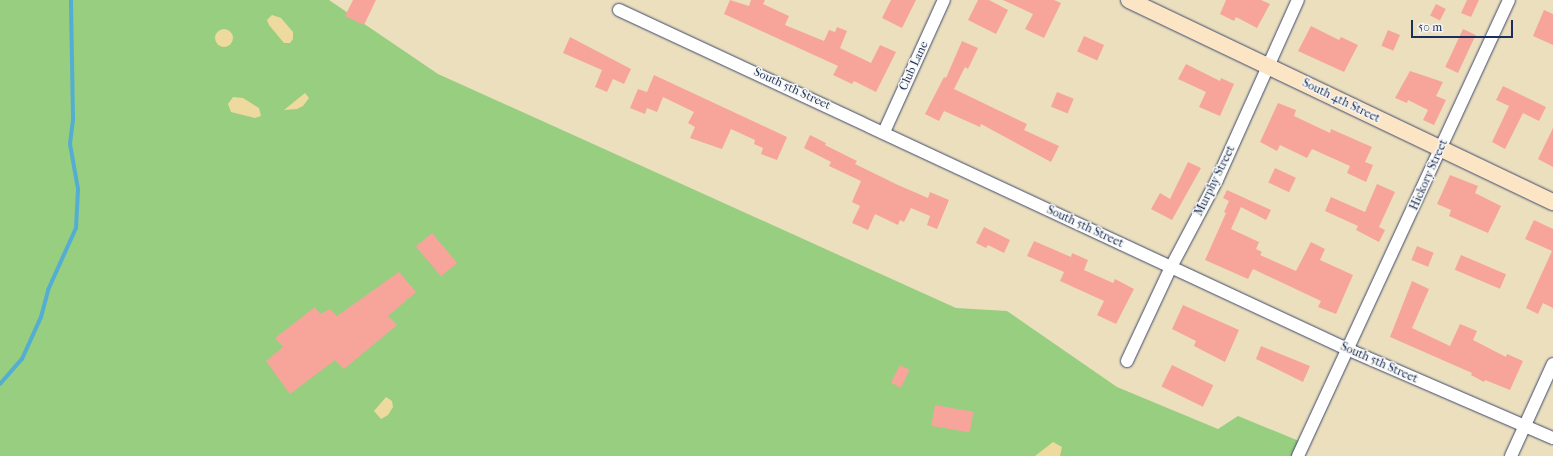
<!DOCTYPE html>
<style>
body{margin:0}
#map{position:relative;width:1553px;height:456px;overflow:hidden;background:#ecdfbe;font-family:"IM FELL French Canon",serif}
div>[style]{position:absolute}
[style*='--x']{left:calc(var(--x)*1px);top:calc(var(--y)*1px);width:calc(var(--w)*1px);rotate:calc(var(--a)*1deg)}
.green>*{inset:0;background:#97ce80}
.sand>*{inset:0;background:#eeda9e}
.round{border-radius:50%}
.stream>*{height:4px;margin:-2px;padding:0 2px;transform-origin:2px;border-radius:2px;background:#54aed1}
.building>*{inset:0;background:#f7a59b;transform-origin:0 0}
.roads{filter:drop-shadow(0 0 1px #3a496c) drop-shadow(0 0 1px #3a496c)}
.street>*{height:12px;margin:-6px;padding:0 6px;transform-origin:6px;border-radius:6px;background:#fff}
.secondary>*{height:16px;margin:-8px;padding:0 8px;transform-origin:8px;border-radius:8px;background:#fce5c4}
span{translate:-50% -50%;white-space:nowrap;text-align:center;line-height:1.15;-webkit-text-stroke:3px #f6f6f2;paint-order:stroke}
.street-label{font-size:12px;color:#1b2f5e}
.scale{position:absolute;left:1411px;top:20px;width:102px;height:18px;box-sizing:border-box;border:2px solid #1b2f5e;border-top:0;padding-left:5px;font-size:12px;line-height:14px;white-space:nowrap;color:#1b2f5e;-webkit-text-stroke:3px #f6f6f2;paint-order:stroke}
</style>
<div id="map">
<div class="green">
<i style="clip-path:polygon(0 0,329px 0,438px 74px,956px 308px,1007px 311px,1117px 387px,1218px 429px,1238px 416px,1299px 441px,1292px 456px,0 456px)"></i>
</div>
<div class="sand">
<i style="clip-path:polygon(272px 15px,281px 18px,293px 32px,293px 39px,290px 43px,284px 43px,269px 25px,267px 20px)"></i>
<i class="round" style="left:215px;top:29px;width:18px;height:18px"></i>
<i style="clip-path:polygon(305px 93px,309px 98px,303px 106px,297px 109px,284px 110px)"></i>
<i style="clip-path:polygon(233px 97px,243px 98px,259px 108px,261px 116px,255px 118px,231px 112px,228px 104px)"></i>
<i style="clip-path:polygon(386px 397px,392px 401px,393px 407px,388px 415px,381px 419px,374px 411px)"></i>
<i style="clip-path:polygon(1053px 442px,1062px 447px,1060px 456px,1035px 456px)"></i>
</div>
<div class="stream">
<i style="--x:0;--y:384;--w:33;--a:-49"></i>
<i style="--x:22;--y:359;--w:46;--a:-65.7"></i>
<i style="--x:41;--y:317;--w:28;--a:-75"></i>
<i style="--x:48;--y:290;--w:68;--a:-65.7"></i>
<i style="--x:76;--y:228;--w:39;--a:-87"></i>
<i style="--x:78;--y:189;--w:46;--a:-100.1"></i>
<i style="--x:70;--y:144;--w:26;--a:-83"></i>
<i style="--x:73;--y:118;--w:118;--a:-91"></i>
</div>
<div class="building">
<i style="clip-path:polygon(353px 0,376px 0,364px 25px,345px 16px)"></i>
<i style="clip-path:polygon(730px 0,749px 6px,751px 0,765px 0,763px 4px,789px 16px,785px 25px,824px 41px,829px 30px,835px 32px,837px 27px,847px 31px,840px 48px,871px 63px,880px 45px,896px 52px,876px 92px,854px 81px,852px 84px,833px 75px,838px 66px,724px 14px)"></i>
<i style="clip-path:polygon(891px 0,916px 0,902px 28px,882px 18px)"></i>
<i style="clip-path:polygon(978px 0,989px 0,1008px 10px,996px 34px,968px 20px)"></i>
<i style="clip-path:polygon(1003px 0,1054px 0,1061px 3px,1044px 38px,1025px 29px,1033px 14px)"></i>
<i style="clip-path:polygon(1226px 0,1261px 0,1270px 4px,1257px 28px,1236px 17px,1234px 21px,1220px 14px)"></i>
<i style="clip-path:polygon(1467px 0,1479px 0,1471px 17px,1461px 13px)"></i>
<i style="left:1436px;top:4px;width:11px;height:13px;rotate:27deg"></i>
<i style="clip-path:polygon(1544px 10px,1553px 14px,1553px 45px,1533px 36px)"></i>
<i style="clip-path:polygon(1311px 26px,1339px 40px,1341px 37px,1358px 45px,1344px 72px,1298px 51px)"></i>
<i style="left:1463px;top:29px;width:14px;height:42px;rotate:25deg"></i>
<i style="left:1388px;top:30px;width:13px;height:17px;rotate:23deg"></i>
<i style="left:1084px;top:36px;width:22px;height:17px;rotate:24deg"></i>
<i style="clip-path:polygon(570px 37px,631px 69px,624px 84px,613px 79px,607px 92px,595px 87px,602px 70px,563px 53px)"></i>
<i style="clip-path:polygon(962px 41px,978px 48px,968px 69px,965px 67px,954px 89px,1027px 124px,1024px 130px,1059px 146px,1051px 162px,981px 124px,980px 127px,944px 111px,939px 121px,925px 114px,944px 77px,946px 78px)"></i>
<i style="clip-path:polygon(1186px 64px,1220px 81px,1221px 78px,1234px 84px,1220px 116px,1199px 107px,1206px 92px,1178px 79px)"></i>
<i style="clip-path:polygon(1410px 71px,1443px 82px,1436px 96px,1446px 100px,1434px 125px,1423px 120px,1428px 110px,1408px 100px,1407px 103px,1395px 98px)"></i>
<i style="clip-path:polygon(654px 75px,787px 137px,777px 160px,761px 154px,763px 148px,754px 144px,755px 140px,731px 129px,722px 149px,690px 138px,695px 127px,688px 123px,694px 112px,663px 97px,657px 112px,647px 108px,645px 114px,630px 108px,638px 89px,647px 92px)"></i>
<i style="clip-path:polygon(1503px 86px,1546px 107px,1539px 121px,1523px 113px,1505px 149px,1492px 142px,1509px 106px,1496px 100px)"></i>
<i style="left:1057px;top:92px;width:18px;height:16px;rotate:22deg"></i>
<i style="clip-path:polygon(1278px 103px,1296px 110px,1294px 116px,1330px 133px,1331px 129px,1372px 147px,1365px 162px,1373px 165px,1366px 182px,1347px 173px,1350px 166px,1312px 149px,1307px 158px,1280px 145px,1277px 151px,1260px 142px)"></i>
<i style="clip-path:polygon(1553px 128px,1553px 167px,1538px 159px)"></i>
<i style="clip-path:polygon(810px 135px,826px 143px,825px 145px,857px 161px,855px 164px,898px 185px,928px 198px,930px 192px,949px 200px,937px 229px,927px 225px,930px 216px,911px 208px,904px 222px,900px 220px,898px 225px,875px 214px,868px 230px,852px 223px,860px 206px,852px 202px,861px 181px,829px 166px,831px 162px,804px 148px)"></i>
<i style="clip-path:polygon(1188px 162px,1201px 168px,1172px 220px,1151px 209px,1160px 193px,1170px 199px)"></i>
<i style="left:1275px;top:168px;width:23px;height:16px;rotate:25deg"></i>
<i style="clip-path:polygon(1450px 175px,1478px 186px,1475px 193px,1501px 206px,1488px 233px,1449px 216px,1451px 210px,1437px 204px)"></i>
<i style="clip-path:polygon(1377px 184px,1395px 192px,1379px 227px,1385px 230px,1379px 242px,1356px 230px,1358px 226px,1325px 211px,1331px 197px,1365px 212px)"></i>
<i style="clip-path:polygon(1227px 190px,1271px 210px,1266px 220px,1241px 207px,1231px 229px,1259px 242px,1256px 249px,1262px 252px,1260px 255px,1296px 271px,1311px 242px,1325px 249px,1320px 260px,1353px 275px,1336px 314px,1318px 307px,1321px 301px,1253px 269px,1248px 279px,1205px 260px,1226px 213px,1224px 212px,1229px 201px,1223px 198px)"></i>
<i style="clip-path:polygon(1534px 220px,1553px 229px,1553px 308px,1543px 303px,1538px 314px,1526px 308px,1552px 251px,1525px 239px)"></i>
<i style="clip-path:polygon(984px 227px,1010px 240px,1004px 253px,988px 245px,986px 248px,976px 243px)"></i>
<i style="left:432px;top:233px;width:39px;height:21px;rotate:50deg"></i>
<i style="clip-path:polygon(1034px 241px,1071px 257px,1072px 253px,1088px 260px,1084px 270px,1113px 283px,1115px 279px,1134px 289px,1116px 324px,1097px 315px,1104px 301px,1060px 281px,1064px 272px,1027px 256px)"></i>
<i style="left:1417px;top:246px;width:18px;height:15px;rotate:22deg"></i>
<i style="left:1461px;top:255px;width:49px;height:16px;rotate:23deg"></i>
<i style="clip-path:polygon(399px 272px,416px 292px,388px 316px,397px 325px,344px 369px,335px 360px,290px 394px,266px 361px,283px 347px,275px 338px,315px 307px,320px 314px,330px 309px,337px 316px)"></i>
<i style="clip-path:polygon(1412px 281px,1429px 289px,1412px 328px,1450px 346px,1460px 324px,1477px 331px,1473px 340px,1506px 357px,1507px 354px,1523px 361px,1510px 390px,1485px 380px,1484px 382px,1471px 375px,1472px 373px,1390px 337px)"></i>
<i style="clip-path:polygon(1183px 305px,1239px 330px,1225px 362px,1194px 346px,1196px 341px,1172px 329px)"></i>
<i style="clip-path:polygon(1261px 346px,1310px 366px,1303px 382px,1256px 359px)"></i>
<i style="left:900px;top:365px;width:11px;height:20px;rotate:27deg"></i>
<i style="left:1172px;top:365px;width:46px;height:24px;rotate:26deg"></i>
<i style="left:935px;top:405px;width:39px;height:21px;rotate:10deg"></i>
</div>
<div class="roads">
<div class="street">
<i style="--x:619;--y:10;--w:803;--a:24.97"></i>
<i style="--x:1347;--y:349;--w:224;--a:23.4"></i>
<i style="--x:884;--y:132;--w:145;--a:-65.6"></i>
<i style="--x:1127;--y:361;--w:104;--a:-64.9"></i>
<i style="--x:1171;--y:267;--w:98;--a:-62.1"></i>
<i style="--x:1217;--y:180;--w:197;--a:-65.8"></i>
<i style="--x:1298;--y:456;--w:502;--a:-65.17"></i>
<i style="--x:1511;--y:456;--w:101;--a:-65.5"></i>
</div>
<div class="secondary">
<i style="--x:1129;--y:0;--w:470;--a:25.5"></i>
</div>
</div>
<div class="street-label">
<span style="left:914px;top:66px;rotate:-65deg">Club Lane</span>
<span style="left:792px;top:89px;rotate:25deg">South 5th Street</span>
<span style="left:1341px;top:101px;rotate:26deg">South 4th Street</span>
<span style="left:1429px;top:175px;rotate:-66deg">Hickory Street</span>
<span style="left:1215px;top:181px;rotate:-64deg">Murphy Street</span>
<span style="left:1085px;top:227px;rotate:25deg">South 5th Street</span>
<span style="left:1379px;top:363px;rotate:24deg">South 5th Street</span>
</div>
<div class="scale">50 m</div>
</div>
